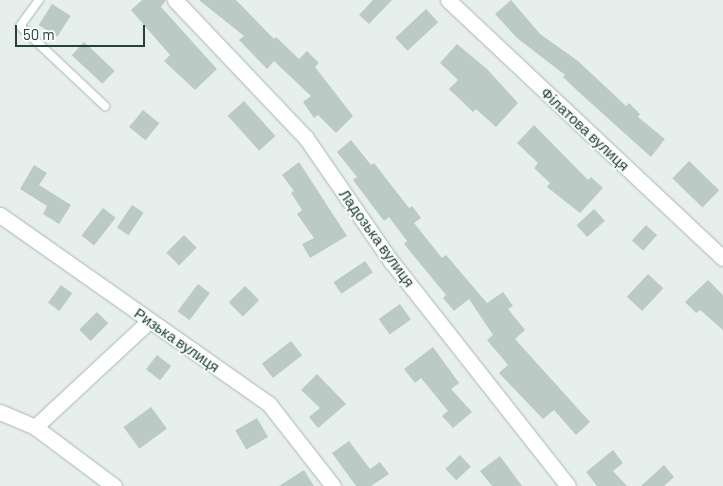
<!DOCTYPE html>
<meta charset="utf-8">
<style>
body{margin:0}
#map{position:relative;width:723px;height:486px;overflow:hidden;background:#e6efeb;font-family:Barlow,sans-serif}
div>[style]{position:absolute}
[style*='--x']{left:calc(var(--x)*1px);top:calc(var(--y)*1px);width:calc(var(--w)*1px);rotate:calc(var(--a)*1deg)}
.building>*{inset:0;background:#bbcac4;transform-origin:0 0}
.roads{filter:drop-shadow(0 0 1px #a8b8b2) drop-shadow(0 0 1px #a8b8b2)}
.lane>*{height:8px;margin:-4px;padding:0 4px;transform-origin:4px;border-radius:4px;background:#fff}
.street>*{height:15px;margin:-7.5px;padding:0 7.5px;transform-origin:7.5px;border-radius:7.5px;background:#fff}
span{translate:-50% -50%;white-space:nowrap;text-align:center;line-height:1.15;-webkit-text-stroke:4px #f7fbf9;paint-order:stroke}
.street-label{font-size:15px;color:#24423a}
.scale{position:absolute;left:15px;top:25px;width:130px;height:22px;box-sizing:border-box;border:2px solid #24423a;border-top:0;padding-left:6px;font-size:15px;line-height:18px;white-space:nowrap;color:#24423a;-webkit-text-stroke:4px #f7fbf9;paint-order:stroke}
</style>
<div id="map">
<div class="building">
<i style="clip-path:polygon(142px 0,166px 0,161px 7px,217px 69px,195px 90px,164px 61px,170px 55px,131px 10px)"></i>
<i style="clip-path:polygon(199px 0,236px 0,274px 39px,276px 37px,299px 59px,307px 51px,319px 63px,315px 67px,353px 116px,336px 133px,318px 115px,314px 118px,303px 102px,311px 96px,274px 61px,267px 69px,239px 40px,244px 36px)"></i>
<i style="clip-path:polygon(373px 0,392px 0,369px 24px,359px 15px)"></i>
<i style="clip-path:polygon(511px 0,540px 34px,578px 61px,626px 106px,629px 103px,640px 114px,638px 117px,665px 139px,651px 157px,582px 95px,563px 77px,565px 75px,517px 38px,495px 14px)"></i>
<i style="left:52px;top:4px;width:22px;height:25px;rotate:32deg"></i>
<i style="left:426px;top:9px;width:18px;height:42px;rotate:47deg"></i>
<i style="left:84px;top:42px;width:42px;height:18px;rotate:43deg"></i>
<i style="clip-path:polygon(457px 44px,487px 69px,518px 103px,496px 127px,476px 109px,473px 112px,449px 89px,458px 80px,440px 63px)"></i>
<i style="left:244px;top:101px;width:47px;height:22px;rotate:48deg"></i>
<i style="left:143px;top:110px;width:21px;height:22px;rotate:39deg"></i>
<i style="clip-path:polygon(534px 125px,588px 180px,591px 177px,603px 188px,580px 213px,547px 187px,550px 183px,534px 168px,538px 163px,517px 143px)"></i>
<i style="clip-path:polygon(351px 140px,371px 165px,374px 163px,409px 208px,412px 206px,421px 218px,414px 223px,442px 258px,446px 255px,487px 303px,503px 292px,513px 306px,508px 309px,525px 330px,515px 339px,590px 422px,576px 435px,554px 410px,543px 419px,499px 373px,508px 365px,487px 340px,493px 335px,469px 299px,454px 311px,443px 298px,446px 295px,404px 244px,407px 241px,389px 217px,384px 221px,353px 180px,357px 177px,337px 152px)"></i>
<i style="left:689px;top:161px;width:42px;height:24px;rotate:44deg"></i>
<i style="clip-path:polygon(299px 162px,347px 236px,310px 258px,302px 244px,314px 238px,297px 214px,302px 210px,291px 193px,294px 191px,282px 175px)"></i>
<i style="clip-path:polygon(34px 165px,47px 173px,39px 185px,71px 205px,59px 224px,43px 214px,47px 206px,20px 189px)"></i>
<i style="left:132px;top:205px;width:14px;height:27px;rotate:34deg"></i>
<i style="left:103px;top:208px;width:16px;height:35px;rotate:38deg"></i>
<i style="left:594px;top:209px;width:16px;height:24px;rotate:47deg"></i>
<i style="left:646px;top:225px;width:15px;height:21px;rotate:42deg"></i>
<i style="left:184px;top:235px;width:18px;height:25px;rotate:45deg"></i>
<i style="left:365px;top:261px;width:14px;height:38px;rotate:56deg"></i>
<i style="left:648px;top:274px;width:21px;height:31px;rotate:43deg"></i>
<i style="clip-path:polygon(708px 280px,723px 295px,723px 330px,700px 310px,696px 313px,685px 302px)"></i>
<i style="left:198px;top:284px;width:15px;height:34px;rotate:37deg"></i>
<i style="left:61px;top:285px;width:14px;height:22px;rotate:36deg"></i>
<i style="left:245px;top:286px;width:20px;height:23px;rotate:45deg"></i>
<i style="left:400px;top:304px;width:19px;height:26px;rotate:55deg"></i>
<i style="left:97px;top:312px;width:16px;height:25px;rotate:45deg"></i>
<i style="left:291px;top:341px;width:18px;height:37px;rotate:52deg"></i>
<i style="clip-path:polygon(433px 347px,459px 383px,451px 389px,472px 412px,453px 428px,442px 416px,448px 411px,421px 378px,415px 383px,404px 369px)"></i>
<i style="left:157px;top:355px;width:18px;height:18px;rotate:38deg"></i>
<i style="clip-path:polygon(317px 374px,346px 404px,318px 428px,309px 417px,320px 408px,301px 390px)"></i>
<i style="left:151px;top:407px;width:27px;height:34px;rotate:54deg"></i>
<i style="left:257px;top:418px;width:22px;height:25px;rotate:60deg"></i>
<i style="clip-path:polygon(349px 441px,370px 469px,380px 462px,389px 474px,371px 486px,356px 486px,332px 453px)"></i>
<i style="clip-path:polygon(613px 450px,623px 463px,613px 471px,627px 486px,597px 486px,586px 472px)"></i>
<i style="left:460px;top:455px;width:16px;height:20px;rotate:47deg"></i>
<i style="clip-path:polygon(500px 456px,522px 486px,492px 486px,480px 471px)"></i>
<i style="clip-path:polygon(664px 465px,674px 477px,664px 486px,641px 486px)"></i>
<i style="clip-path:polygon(304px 470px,314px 486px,279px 486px)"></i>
</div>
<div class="roads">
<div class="lane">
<i style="--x:39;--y:0;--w:32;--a:126"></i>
<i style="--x:20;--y:26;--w:117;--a:43.3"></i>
</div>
<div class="street">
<i style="--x:175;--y:0;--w:190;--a:46.5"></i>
<i style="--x:306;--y:138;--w:150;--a:55.4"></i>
<i style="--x:391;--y:261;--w:286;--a:51.8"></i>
<i style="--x:448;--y:0;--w:377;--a:43.2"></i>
<i style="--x:0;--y:215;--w:329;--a:35.1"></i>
<i style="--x:269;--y:404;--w:104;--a:52"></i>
<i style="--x:0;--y:412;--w:38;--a:23"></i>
<i style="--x:35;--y:427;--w:99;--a:36.8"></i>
<i style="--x:35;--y:427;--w:156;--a:-42.9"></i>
</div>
</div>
<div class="street-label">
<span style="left:585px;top:129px;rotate:43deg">Філатова вулиця</span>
<span style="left:377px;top:238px;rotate:54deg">Ладозька вулиця</span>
<span style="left:177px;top:340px;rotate:35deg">Ризька вулиця</span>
</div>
<div class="scale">50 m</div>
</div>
